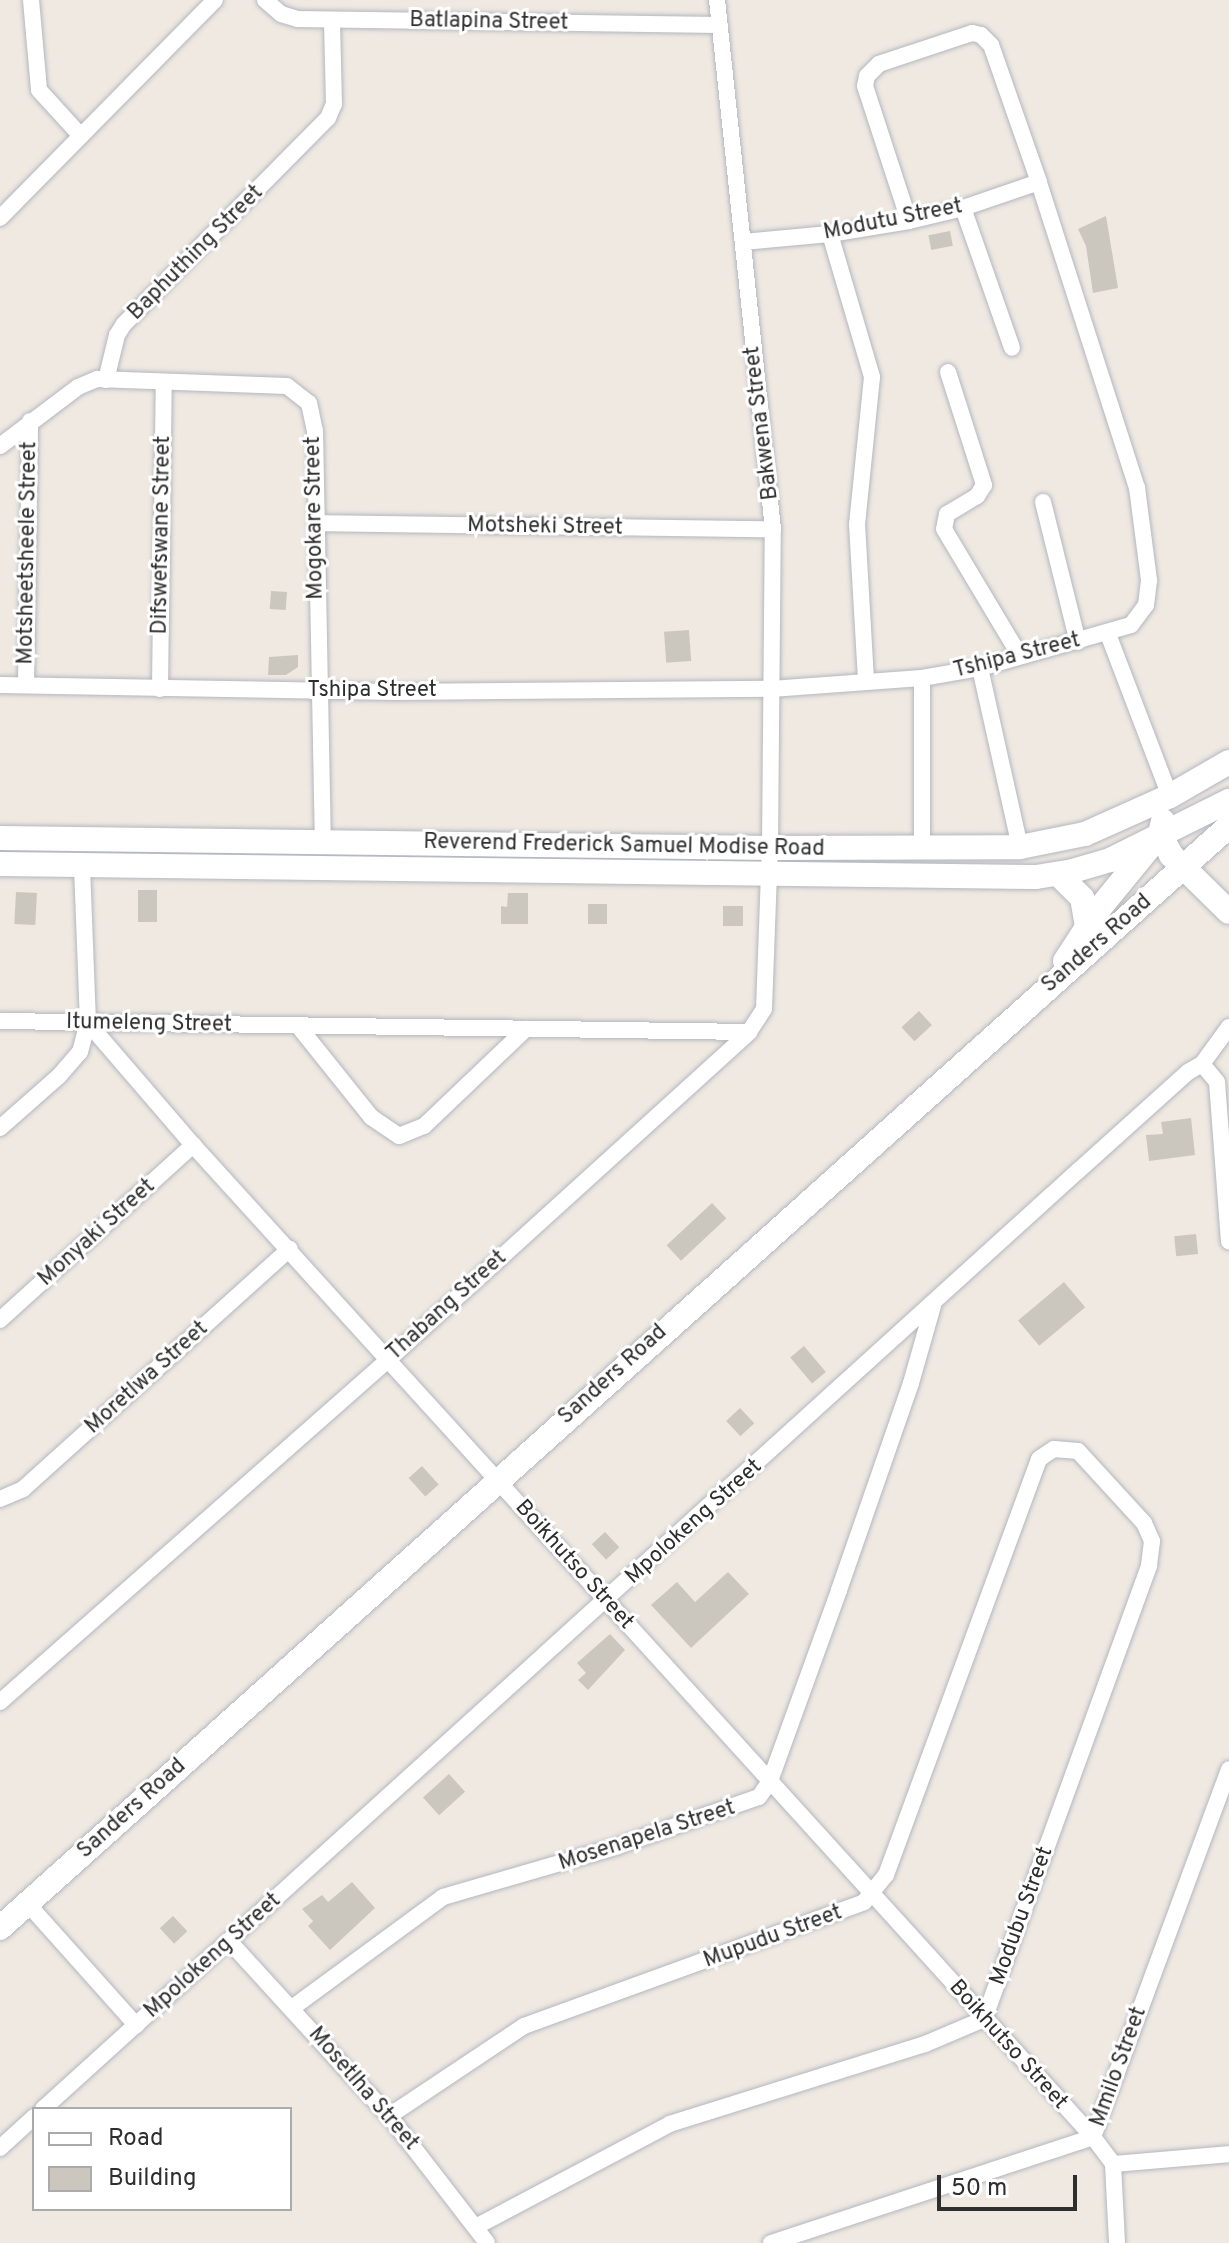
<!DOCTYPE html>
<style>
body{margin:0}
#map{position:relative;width:1229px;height:2243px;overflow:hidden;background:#efe9e1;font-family:Overpass,sans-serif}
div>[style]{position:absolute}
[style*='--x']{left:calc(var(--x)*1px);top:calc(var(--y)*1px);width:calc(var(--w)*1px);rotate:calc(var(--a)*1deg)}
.building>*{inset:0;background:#cbc7bf;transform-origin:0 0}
.roads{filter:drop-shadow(0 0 2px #b4b7c1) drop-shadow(0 0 2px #b4b7c1)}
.street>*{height:16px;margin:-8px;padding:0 8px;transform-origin:8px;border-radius:8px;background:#fff}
.secondary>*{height:24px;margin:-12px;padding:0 12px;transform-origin:12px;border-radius:12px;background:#fff}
span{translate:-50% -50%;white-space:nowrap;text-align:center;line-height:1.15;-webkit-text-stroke:6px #fff;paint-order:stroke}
.street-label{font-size:22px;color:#2e2e2e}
.legend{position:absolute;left:32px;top:2107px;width:260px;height:104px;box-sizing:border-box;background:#fff;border:2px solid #ababab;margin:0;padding:10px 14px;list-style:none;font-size:24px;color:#2e2e2e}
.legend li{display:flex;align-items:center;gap:16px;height:40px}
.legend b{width:40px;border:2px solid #ababab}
.scale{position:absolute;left:937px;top:2175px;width:140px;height:36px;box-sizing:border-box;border:4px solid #2e2e2e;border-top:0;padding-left:10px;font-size:24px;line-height:28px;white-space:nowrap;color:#2e2e2e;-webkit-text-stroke:6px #fff;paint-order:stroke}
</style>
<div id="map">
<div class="building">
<i style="clip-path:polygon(1106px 216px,1118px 288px,1093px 293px,1086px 246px,1078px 229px)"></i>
<i style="left:950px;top:231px;width:15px;height:22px;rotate:79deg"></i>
<i style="left:271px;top:591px;width:16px;height:18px;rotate:4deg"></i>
<i style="left:689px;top:630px;width:31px;height:25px;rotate:86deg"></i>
<i style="clip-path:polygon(298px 655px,298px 667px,286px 675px,268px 675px,269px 657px)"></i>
<i style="left:138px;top:890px;width:19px;height:32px"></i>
<i style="left:16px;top:892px;width:21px;height:32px;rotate:3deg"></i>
<i style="clip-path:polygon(508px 893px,528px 893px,528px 924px,501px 924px,501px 906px,507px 907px)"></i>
<i style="left:588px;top:904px;width:19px;height:20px"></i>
<i style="left:723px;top:906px;width:20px;height:20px"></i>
<i style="left:919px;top:1011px;width:19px;height:24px;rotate:47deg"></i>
<i style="clip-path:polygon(1191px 1118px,1195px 1155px,1149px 1161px,1146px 1135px,1163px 1134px,1161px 1122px)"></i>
<i style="left:712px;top:1203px;width:21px;height:62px;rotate:47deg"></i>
<i style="left:1196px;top:1234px;width:20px;height:22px;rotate:84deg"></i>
<i style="left:1064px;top:1282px;width:33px;height:60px;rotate:50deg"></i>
<i style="left:804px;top:1346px;width:34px;height:18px;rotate:50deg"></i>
<i style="left:740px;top:1408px;width:21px;height:19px;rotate:47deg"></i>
<i style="left:422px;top:1466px;width:25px;height:18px;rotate:48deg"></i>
<i style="left:605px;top:1532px;width:21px;height:18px;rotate:47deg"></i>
<i style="clip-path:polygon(728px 1572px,749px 1594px,691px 1648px,651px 1605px,677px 1582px,695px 1602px)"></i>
<i style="clip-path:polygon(610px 1634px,625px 1650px,588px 1690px,578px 1680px,586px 1673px,577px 1663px)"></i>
<i style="left:449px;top:1774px;width:24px;height:35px;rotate:48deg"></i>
<i style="clip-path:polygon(352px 1882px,375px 1908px,330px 1950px,308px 1926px,313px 1921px,302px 1909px,322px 1895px,328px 1902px)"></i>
<i style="left:173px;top:1916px;width:21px;height:18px;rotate:47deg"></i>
</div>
<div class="roads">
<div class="street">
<i style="--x:31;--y:0;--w:90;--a:84.9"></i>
<i style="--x:39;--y:90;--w:62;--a:47.6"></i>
<i style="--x:265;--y:0;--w:21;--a:41"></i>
<i style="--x:281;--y:14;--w:17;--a:17"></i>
<i style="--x:297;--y:19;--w:422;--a:0.8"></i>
<i style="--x:963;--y:208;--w:148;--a:70.7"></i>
<i style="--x:0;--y:218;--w:306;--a:-45.4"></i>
<i style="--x:830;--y:234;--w:149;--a:73.6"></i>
<i style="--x:872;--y:377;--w:148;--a:95.8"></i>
<i style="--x:857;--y:524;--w:158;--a:86.7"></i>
<i style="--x:743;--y:242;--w:87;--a:-5.3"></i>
<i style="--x:830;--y:234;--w:80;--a:-9.3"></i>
<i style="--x:909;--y:221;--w:56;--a:-13.5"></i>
<i style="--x:963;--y:208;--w:80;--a:-18.9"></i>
<i style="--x:948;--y:372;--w:119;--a:72.3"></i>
<i style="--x:984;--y:485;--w:13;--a:122"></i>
<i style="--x:977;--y:496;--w:35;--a:149"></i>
<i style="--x:947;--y:514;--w:15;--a:101"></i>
<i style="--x:944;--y:529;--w:148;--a:59.1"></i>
<i style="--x:106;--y:380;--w:46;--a:-76.3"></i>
<i style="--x:117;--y:335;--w:13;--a:-58"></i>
<i style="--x:124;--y:324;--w:290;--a:-45.3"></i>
<i style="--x:328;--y:118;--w:15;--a:-67"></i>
<i style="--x:334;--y:104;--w:84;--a:-91.4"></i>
<i style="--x:0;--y:446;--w:98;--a:-37.1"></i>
<i style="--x:78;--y:387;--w:21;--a:-23"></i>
<i style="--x:97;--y:379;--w:190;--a:2.1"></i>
<i style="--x:287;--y:386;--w:28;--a:38"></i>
<i style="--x:309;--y:403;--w:29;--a:78"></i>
<i style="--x:315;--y:431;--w:411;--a:88.9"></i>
<i style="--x:1043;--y:502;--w:144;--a:76"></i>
<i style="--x:316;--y:523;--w:457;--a:0.8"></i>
<i style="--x:1108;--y:634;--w:173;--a:69.1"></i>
<i style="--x:980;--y:668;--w:183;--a:77.4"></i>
<i style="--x:922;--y:678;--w:171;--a:90"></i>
<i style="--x:26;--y:684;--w:263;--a:-89.1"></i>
<i style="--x:0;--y:685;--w:395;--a:1"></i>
<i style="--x:395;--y:692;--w:376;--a:-0.5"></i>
<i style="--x:771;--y:689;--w:151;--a:-4.2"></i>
<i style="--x:922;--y:678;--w:59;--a:-9.8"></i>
<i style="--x:980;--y:668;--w:157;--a:-15.9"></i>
<i style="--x:1131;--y:625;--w:25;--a:-53"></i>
<i style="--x:1146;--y:605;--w:25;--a:-83"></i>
<i style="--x:1149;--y:580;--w:93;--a:-97.4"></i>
<i style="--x:1137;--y:488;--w:321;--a:-107.8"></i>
<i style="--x:1039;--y:182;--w:145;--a:-109.3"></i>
<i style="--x:991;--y:45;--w:14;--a:-135"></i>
<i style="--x:981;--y:35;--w:9;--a:-167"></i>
<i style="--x:972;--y:33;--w:98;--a:161.6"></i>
<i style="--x:879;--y:64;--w:17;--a:135"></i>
<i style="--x:867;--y:76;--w:10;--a:101"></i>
<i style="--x:865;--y:86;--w:142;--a:71.9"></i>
<i style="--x:160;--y:689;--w:307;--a:-89.3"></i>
<i style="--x:0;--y:1021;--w:749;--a:0.84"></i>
<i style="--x:88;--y:1023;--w:161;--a:49.3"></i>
<i style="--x:193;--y:1145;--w:1339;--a:47.78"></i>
<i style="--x:1093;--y:2137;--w:34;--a:53"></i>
<i style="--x:1113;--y:2164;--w:79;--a:87.1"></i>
<i style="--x:299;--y:1027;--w:115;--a:51.3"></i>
<i style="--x:371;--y:1117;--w:34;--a:34"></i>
<i style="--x:399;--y:1136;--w:27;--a:-22"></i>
<i style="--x:424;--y:1126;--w:141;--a:-43.6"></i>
<i style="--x:1202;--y:1064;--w:23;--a:50"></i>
<i style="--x:1217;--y:1082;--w:160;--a:85.7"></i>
<i style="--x:1202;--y:1064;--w:46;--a:-53.9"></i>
<i style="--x:0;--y:1128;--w:79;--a:-41.4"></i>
<i style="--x:59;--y:1076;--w:32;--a:-49"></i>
<i style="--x:80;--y:1052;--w:30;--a:-75"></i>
<i style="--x:88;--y:1023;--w:158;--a:-92.2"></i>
<i style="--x:0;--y:1320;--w:261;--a:-42.2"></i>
<i style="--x:0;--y:1499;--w:25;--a:-23"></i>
<i style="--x:23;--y:1489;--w:359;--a:-42"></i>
<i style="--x:0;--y:1702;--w:519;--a:-41.4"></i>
<i style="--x:389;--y:1359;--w:486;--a:-42.2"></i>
<i style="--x:749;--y:1032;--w:27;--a:-57"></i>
<i style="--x:764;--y:1009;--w:161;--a:-87.9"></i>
<i style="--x:770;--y:848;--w:319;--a:-89.5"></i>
<i style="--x:773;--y:529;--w:532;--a:-96.04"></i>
<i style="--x:27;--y:1903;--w:164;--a:48.2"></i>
<i style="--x:229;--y:1941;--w:237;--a:47.6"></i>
<i style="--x:389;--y:2116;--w:160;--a:52.3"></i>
<i style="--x:292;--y:2008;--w:187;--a:-36.3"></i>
<i style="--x:443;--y:1897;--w:182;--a:-16.2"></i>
<i style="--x:618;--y:1846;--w:149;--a:-19.2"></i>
<i style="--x:759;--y:1797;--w:19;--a:-55"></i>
<i style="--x:770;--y:1781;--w:203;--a:-70.1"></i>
<i style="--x:839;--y:1590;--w:219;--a:-70.8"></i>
<i style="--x:911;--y:1383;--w:80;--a:-74.1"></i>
<i style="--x:43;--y:2109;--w:1397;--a:-42.19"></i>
<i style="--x:1078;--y:1171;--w:148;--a:-42"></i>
<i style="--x:1188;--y:1072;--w:16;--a:-30"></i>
<i style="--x:389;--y:2116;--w:162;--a:-33.7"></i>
<i style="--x:524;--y:2026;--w:362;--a:-20"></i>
<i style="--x:864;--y:1902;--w:35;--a:-51"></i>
<i style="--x:886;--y:1875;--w:443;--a:-69.8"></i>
<i style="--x:1039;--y:1459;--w:18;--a:-34"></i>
<i style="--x:1054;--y:1449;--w:24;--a:5"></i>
<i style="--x:1078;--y:1451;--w:98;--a:47.5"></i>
<i style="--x:1144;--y:1523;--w:20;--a:66"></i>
<i style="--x:1152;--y:1541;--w:25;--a:97"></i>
<i style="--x:1149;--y:1566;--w:482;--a:110"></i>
<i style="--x:984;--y:2019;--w:64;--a:157"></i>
<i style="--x:925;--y:2044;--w:267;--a:162.6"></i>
<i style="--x:670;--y:2124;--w:218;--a:152.1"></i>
<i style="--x:0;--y:2148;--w:46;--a:-42.4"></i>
<i style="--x:1113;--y:2164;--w:116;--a:-4.9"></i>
<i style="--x:771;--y:2243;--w:339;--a:-18.2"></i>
<i style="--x:1093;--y:2137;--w:392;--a:-69.7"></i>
</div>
<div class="secondary">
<i style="--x:1163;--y:821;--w:13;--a:103"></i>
<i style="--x:1160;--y:834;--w:24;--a:62"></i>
<i style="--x:1171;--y:855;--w:81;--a:44.5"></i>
<i style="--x:0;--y:838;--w:770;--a:0.74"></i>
<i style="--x:770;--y:848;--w:250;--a:-0.2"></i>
<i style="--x:1020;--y:847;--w:66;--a:-11.3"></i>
<i style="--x:1085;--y:834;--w:93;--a:-24.1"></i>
<i style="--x:1170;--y:796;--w:68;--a:-30"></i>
<i style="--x:0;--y:864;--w:1036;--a:0.72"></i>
<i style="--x:1036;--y:877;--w:33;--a:-9"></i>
<i style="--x:1069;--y:872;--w:43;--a:-16.3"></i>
<i style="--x:1110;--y:860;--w:133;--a:-26.4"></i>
<i style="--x:1059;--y:875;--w:33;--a:45"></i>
<i style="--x:1082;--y:898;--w:28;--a:80"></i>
<i style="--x:1065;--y:961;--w:62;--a:-56.8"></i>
<i style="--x:1099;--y:909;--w:85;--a:-50.7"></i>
<i style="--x:0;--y:1928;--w:1651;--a:-41.88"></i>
</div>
</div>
<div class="street-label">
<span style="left:489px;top:22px;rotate:1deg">Batlapina Street</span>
<span style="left:893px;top:220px;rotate:-11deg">Modutu Street</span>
<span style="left:196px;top:253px;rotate:-45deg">Baphuthing Street</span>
<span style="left:762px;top:423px;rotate:-97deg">Bakwena Street</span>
<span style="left:315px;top:518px;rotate:-91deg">Mogokare Street</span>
<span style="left:545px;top:527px;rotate:1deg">Motsheki Street</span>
<span style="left:162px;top:535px;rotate:-89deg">Difswefswane Street</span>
<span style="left:28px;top:553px;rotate:-89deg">Motsheetsheele Street</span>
<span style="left:1017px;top:656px;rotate:-14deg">Tshipa Street</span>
<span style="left:372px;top:691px">Tshipa Street</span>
<span style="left:624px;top:846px;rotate:1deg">Reverend Frederick Samuel Modise Road</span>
<span style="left:1097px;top:944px;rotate:-41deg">Sanders Road</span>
<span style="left:149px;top:1024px;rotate:1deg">Itumeleng Street</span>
<span style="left:97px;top:1233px;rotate:-42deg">Monyaki Street</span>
<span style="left:447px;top:1306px;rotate:-42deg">Thabang Street</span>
<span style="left:613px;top:1375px;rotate:-42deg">Sanders Road</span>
<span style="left:147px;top:1378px;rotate:-42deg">Moretlwa Street</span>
<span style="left:694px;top:1522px;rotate:-42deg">Mpolokeng Street</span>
<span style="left:574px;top:1565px;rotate:48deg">Boikhutso Street</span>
<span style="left:132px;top:1809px;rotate:-42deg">Sanders Road</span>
<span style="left:647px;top:1836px;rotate:-18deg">Mosenapela Street</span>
<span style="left:1022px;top:1916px;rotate:-70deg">Modubu Street</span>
<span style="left:773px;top:1937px;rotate:-20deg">Mupudu Street</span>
<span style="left:213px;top:1956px;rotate:-42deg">Mpolokeng Street</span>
<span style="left:1008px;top:2045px;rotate:48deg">Boikhutso Street</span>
<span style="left:1119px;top:2067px;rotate:-70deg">Mmilo Street</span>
<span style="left:363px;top:2089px;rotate:49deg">Mosetlha Street</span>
</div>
<ul class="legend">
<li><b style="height:10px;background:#fff"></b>Road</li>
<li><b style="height:22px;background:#cbc7bf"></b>Building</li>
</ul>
<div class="scale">50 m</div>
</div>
